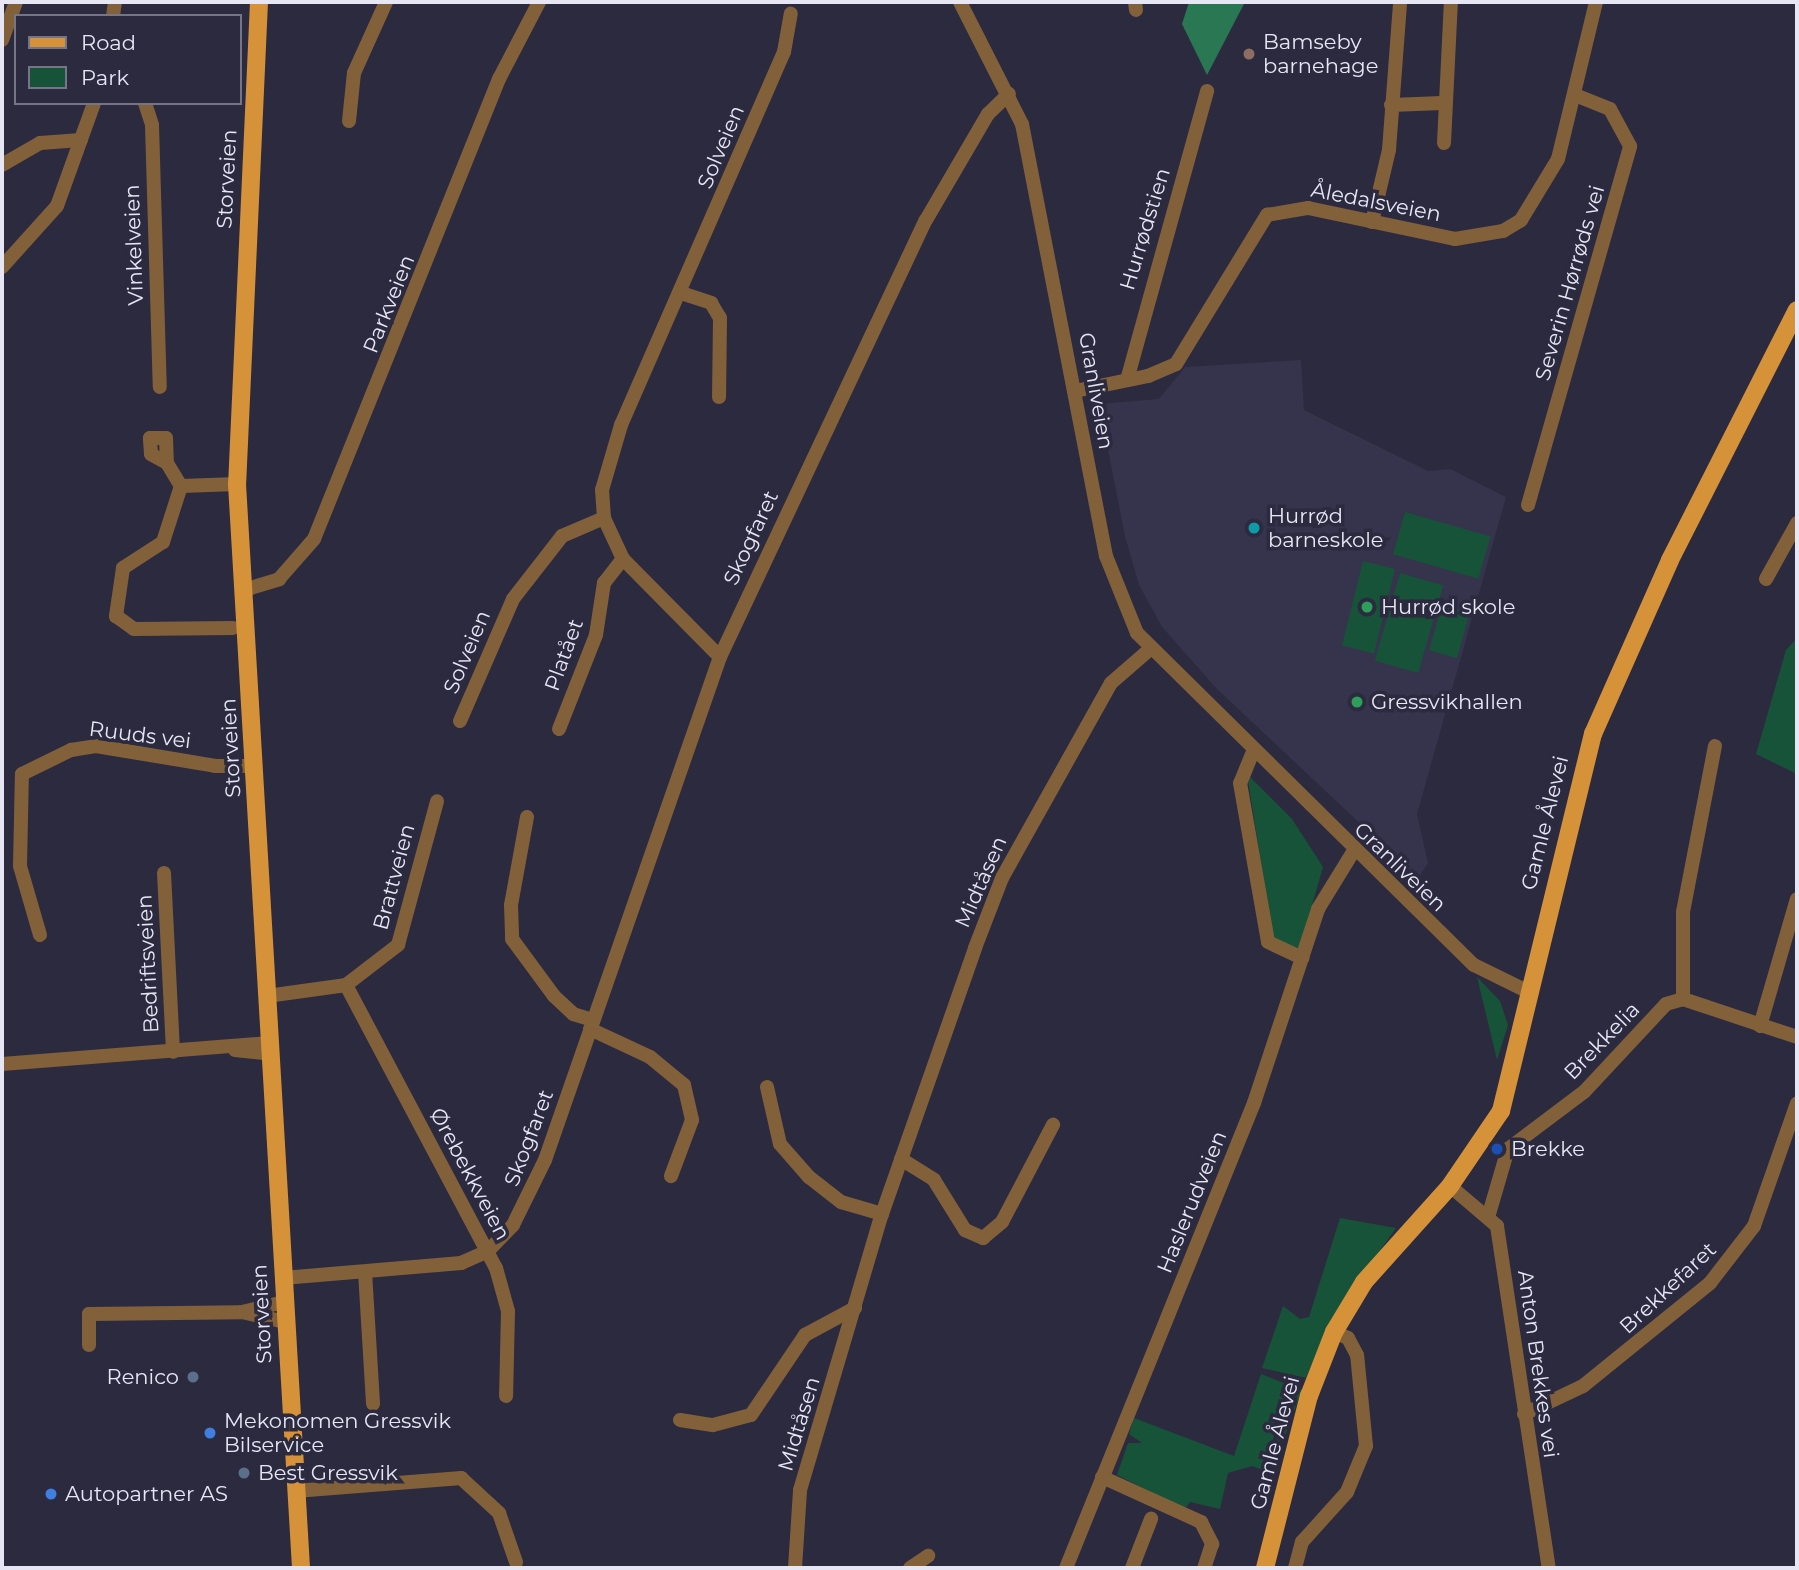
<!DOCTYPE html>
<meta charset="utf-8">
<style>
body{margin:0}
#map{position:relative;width:1799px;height:1570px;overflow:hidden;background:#2c2a3f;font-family:Montserrat,sans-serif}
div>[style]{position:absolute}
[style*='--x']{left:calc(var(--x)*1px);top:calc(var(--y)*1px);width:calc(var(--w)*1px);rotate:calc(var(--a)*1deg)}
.built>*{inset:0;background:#36334d}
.green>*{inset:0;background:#175338;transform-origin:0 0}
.forest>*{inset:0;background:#2a7754}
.minor>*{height:14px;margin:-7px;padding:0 7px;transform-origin:7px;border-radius:7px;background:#82613a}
.major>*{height:18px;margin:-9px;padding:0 9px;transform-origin:9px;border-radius:9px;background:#d69239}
.dots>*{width:19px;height:19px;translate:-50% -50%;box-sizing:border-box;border:4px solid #2c2a3f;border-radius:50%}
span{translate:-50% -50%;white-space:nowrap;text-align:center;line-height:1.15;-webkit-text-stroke:7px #2c2a3f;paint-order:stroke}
.poi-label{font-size:21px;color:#e6e6f4}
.left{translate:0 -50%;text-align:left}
.right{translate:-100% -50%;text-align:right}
.street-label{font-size:21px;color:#e6e6f4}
.frame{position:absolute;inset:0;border:4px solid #e6e6f4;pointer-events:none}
.legend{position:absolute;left:14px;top:14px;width:228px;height:91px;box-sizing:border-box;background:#2c2a3f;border:2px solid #767587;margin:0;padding:9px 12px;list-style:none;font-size:21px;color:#e6e6f4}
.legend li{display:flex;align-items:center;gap:14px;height:35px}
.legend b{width:35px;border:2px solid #767587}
</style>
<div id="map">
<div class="built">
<i style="clip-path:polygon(1301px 360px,1304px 410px,1428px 471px,1450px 469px,1506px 497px,1417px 814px,1428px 863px,1418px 878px,1216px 688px,1162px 627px,1139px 585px,1125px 536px,1099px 404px,1159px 399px,1185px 367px)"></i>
</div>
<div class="green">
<i style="left:1405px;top:512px;width:89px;height:44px;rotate:16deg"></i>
<i style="left:1363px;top:561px;width:33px;height:87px;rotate:14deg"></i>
<i style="left:1400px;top:573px;width:45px;height:91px;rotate:16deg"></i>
<i style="left:1442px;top:605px;width:29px;height:47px;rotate:16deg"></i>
<i style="clip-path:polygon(1797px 638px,1797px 774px,1756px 754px,1786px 650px)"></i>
<i style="clip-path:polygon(1247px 774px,1292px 819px,1323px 867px,1299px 951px,1273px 938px)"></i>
<i style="clip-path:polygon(1477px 977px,1500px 1001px,1508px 1025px,1497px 1060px)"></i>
<i style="clip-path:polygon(1340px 1218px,1396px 1228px,1330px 1321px,1306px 1378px,1262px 1368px,1283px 1306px,1300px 1319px,1309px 1317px)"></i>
<i style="clip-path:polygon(1261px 1374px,1302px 1390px,1271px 1473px,1252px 1466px,1228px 1473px,1220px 1509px,1190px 1502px,1185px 1509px,1117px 1475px,1128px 1443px,1142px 1443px,1129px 1434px,1134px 1418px,1234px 1456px)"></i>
</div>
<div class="forest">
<i style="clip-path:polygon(1189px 2px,1245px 2px,1207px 75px,1182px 24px)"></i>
</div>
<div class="minor">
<i style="--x:960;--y:2;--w:137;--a:63.1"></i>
<i style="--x:1022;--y:124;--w:440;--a:79"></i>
<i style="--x:1106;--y:556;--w:83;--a:68.1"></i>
<i style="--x:1137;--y:633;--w:473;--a:44.6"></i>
<i style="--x:1474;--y:965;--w:64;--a:26.2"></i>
<i style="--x:1135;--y:2;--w:8;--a:83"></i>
<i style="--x:113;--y:16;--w:14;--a:-82"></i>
<i style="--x:2;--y:40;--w:40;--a:-69.8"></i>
<i style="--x:145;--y:103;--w:23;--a:72"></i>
<i style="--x:152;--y:125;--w:262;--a:88.3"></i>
<i style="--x:1391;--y:105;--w:51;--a:-2.2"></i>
<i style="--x:349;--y:121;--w:48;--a:-84.1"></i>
<i style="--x:354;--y:73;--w:78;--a:-65.7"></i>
<i style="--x:1444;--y:143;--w:141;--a:-87.2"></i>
<i style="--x:2;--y:165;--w:44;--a:-30.1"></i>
<i style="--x:40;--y:143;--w:41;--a:-4.2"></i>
<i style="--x:1372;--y:222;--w:74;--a:-76.7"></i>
<i style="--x:1389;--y:150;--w:148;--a:-85.7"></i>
<i style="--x:2;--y:267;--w:82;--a:-48"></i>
<i style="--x:57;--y:206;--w:109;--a:-70.2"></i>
<i style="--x:681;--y:293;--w:32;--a:18"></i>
<i style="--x:711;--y:303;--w:17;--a:59"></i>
<i style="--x:720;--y:318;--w:79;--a:90.7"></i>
<i style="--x:1127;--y:380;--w:300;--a:-74.5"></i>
<i style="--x:1075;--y:391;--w:75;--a:-11.6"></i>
<i style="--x:1148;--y:376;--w:30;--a:-23"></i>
<i style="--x:1176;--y:364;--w:175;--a:-58.6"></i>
<i style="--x:1267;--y:215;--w:42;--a:-9.7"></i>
<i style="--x:1308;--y:208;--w:150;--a:11.9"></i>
<i style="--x:1455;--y:239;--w:49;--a:-9.5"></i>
<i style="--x:1503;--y:231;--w:21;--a:-31"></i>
<i style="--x:1521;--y:220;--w:71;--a:-58.8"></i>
<i style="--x:1558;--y:159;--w:162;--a:-76.4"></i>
<i style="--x:167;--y:463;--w:18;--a:-151"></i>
<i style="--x:151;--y:454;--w:16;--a:-94"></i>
<i style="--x:150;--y:438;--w:16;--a:0"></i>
<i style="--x:166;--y:438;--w:25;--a:88"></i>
<i style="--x:167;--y:463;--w:27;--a:59"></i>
<i style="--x:181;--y:486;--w:56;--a:-2"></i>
<i style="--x:181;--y:486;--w:59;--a:107.8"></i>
<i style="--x:163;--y:542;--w:48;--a:147"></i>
<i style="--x:123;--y:568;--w:49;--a:98.3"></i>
<i style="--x:116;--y:616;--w:22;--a:36"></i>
<i style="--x:134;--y:629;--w:99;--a:-0.6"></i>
<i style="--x:1528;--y:505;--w:373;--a:-74.1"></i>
<i style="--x:1630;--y:146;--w:42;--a:-118.4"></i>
<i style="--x:1610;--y:109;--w:35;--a:-158"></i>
<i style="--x:1766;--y:579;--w:64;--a:-61"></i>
<i style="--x:244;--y:590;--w:37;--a:-17"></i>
<i style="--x:279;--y:579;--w:53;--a:-48.8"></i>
<i style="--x:314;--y:539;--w:496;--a:-68.1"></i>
<i style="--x:499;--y:79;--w:87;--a:-62.5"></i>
<i style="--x:720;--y:657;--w:138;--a:-134.7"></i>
<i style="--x:623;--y:559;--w:45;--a:-114.9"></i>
<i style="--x:604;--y:518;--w:28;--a:-94"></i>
<i style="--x:602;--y:490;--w:68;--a:-73.7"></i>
<i style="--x:621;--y:425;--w:407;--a:-66.4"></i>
<i style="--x:784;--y:52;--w:39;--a:-80"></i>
<i style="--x:460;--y:721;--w:133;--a:-66.5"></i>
<i style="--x:513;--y:599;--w:80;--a:-52.1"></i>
<i style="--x:562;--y:536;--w:46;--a:-23.2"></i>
<i style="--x:559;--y:729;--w:101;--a:-68.5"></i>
<i style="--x:596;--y:635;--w:53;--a:-81.3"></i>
<i style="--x:604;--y:583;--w:31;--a:-52"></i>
<i style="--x:1252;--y:754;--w:31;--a:112"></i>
<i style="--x:1240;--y:783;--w:161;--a:80"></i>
<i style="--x:1268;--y:942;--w:38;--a:25"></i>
<i style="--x:527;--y:817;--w:89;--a:100.3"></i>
<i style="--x:511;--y:905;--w:34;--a:88"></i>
<i style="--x:512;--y:939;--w:71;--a:53.6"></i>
<i style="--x:554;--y:996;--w:26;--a:43"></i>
<i style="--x:573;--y:1014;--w:21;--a:17"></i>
<i style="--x:164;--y:873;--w:179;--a:87.1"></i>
<i style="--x:40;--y:935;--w:72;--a:-106.2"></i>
<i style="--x:20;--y:866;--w:92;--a:-88.8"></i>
<i style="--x:22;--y:774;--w:55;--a:-26.1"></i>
<i style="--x:71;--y:750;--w:25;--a:-9"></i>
<i style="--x:96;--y:746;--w:121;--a:9.5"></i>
<i style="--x:215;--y:766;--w:39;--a:0"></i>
<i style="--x:346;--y:985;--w:320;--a:62.1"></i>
<i style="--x:496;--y:1268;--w:45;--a:74.4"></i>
<i style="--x:508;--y:1311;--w:85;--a:91.3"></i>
<i style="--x:267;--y:996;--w:80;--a:-7.9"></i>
<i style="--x:346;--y:985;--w:66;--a:-37.6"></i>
<i style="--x:398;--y:945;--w:149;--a:-74.8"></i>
<i style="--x:1683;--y:999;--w:87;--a:-90"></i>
<i style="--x:1683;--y:912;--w:169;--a:-79.1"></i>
<i style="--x:1760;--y:1026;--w:132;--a:-73.8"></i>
<i style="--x:590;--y:1029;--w:66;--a:25"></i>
<i style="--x:650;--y:1057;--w:44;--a:39.5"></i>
<i style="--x:684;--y:1085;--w:36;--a:77"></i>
<i style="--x:692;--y:1120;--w:60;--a:110.6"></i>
<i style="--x:235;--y:1050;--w:36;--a:6"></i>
<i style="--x:2;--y:1064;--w:269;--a:-4.5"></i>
<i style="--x:767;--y:1087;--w:58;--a:77.2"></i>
<i style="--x:780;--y:1144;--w:44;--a:48.7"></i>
<i style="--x:809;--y:1177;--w:41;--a:38"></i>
<i style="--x:841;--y:1202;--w:43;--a:16.3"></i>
<i style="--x:901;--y:1159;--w:39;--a:32"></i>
<i style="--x:934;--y:1180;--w:59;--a:58.2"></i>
<i style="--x:965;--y:1230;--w:20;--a:24"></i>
<i style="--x:983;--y:1238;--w:25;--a:-40"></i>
<i style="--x:1002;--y:1222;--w:110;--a:-62.3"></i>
<i style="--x:1450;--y:1186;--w:62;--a:40.4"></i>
<i style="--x:1497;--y:1226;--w:346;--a:81.4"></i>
<i style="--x:1489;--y:1214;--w:68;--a:-73.7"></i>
<i style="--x:1508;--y:1149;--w:95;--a:-36.9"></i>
<i style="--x:1584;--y:1092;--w:120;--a:-47"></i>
<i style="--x:1666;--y:1004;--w:18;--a:-16"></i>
<i style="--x:1683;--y:999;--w:120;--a:18.4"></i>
<i style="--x:365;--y:1272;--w:132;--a:86.5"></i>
<i style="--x:283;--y:1278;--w:179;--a:-4.8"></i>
<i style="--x:461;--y:1263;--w:30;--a:-24"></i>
<i style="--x:488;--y:1251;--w:36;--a:-46"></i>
<i style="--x:513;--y:1225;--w:72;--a:-63.8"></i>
<i style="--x:545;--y:1160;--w:533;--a:-70.82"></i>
<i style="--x:720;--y:657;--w:483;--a:-64.8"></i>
<i style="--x:926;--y:220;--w:123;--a:-59.7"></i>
<i style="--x:988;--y:114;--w:29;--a:-44"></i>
<i style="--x:242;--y:1312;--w:44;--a:13.1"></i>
<i style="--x:89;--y:1345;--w:31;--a:-90"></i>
<i style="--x:89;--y:1314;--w:153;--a:-0.7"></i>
<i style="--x:242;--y:1312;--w:43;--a:-13.4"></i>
<i style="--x:1524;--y:1414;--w:65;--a:-25.4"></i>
<i style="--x:1583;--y:1386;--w:164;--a:-39"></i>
<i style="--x:1710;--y:1283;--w:72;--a:-52.3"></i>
<i style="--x:1754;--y:1226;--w:130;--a:-70.7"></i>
<i style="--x:680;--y:1420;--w:33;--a:9"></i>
<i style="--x:713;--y:1425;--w:39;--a:-15"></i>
<i style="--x:751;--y:1415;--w:97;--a:-56"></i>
<i style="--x:805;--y:1335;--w:57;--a:-28.4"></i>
<i style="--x:1102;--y:1477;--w:109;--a:24.4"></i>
<i style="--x:1201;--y:1522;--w:25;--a:63"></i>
<i style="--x:1212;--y:1544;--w:25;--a:108"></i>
<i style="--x:295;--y:1491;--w:167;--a:-4.5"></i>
<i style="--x:461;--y:1478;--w:52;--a:42.6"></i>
<i style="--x:499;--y:1513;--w:52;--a:70.9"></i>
<i style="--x:795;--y:1568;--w:78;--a:-86.3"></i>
<i style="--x:800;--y:1490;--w:288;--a:-73.5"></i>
<i style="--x:882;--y:1214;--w:282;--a:-70.7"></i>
<i style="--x:975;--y:948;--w:75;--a:-68.9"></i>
<i style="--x:1002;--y:878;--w:223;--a:-60.8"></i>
<i style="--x:1111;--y:683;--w:50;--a:-41"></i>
<i style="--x:910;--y:1568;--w:22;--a:-34"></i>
<i style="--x:1066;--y:1568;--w:502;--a:-67.99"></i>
<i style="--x:1254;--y:1103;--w:204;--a:-71.7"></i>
<i style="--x:1318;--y:909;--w:67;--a:-58.4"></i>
<i style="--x:1132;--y:1568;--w:53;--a:-68.8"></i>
<i style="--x:1295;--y:1568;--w:27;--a:-75"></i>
<i style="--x:1302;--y:1542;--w:67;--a:-48"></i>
<i style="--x:1347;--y:1492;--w:50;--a:-67.6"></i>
<i style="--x:1366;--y:1446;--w:91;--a:-95.6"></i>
<i style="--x:1357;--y:1355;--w:19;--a:-118"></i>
<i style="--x:1348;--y:1338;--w:15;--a:-157"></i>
</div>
<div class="major">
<i style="--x:259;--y:2;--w:483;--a:92.6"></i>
<i style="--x:237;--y:484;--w:1086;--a:86.62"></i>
<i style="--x:1265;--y:1568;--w:178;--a:-75.7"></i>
<i style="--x:1309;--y:1396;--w:69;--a:-68.7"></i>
<i style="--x:1334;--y:1332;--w:58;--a:-59"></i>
<i style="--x:1364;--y:1282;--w:129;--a:-48.1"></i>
<i style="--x:1450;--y:1186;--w:91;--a:-55.8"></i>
<i style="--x:1501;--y:1111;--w:388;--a:-76.3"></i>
<i style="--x:1593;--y:734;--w:190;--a:-66.1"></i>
<i style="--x:1670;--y:560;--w:280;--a:-63.1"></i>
</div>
<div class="dots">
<i style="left:1249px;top:54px;background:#8d6e63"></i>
<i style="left:1254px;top:528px;background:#0f9aa8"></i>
<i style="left:1367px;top:607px;background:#2e9e5b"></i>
<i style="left:1357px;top:702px;background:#2e9e5b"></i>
<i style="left:1497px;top:1149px;background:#1a4fb4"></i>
<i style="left:193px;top:1377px;background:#5c6f8a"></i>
<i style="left:210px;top:1433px;background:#3f7fe0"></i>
<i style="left:244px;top:1473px;background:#5c6f8a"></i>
<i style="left:51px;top:1494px;background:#3f7fe0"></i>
</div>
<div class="poi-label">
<span class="left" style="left:1263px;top:54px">Bamseby<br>barnehage</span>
<span class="left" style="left:1268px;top:528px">Hurrød<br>barneskole</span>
<span class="left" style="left:1381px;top:607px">Hurrød skole</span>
<span class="left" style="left:1371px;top:702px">Gressvikhallen</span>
<span class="left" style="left:1511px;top:1149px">Brekke</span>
<span class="right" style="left:179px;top:1377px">Renico</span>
<span class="left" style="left:224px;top:1433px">Mekonomen Gressvik<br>Bilservice</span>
<span class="left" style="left:258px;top:1473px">Best Gressvik</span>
<span class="left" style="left:65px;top:1494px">Autopartner AS</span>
</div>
<div class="street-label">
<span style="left:721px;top:147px;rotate:-67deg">Solveien</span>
<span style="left:227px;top:179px;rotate:-87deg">Storveien</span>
<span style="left:1376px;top:202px;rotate:11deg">Åledalsveien</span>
<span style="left:1145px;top:229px;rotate:-73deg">Hurrødstien</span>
<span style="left:134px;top:245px;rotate:-92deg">Vinkelveien</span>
<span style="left:1570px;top:283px;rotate:-74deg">Severin Hørrøds vei</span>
<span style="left:389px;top:304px;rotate:-68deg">Parkveien</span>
<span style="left:1096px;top:391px;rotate:80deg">Granliveien</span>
<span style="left:751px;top:538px;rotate:-65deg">Skogfaret</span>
<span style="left:467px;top:652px;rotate:-67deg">Solveien</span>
<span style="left:564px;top:655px;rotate:-70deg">Platået</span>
<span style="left:140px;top:735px;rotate:7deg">Ruuds vei</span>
<span style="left:231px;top:748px;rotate:-93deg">Storveien</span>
<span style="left:1545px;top:823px;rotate:-76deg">Gamle Ålevei</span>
<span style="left:1400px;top:867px;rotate:44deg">Granliveien</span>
<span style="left:394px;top:877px;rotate:-75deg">Brattveien</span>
<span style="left:981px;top:882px;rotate:-66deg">Midtåsen</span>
<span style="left:148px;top:964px;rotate:-93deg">Bedriftsveien</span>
<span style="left:1602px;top:1041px;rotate:-46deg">Brekkelia</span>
<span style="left:529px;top:1138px;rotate:-69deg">Skogfaret</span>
<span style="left:470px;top:1174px;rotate:62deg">Ørebekkveien</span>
<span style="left:1192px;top:1202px;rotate:-68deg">Haslerudveien</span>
<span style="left:1668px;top:1288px;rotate:-43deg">Brekkefaret</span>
<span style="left:262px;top:1314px;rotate:-93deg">Storveien</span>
<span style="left:1538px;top:1364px;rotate:82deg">Anton Brekkes vei</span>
<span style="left:799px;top:1424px;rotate:-73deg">Midtåsen</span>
<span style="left:1275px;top:1443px;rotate:-75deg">Gamle Ålevei</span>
</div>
<div class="frame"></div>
<ul class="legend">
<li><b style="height:9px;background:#d69239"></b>Road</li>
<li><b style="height:19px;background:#175338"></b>Park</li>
</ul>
</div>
